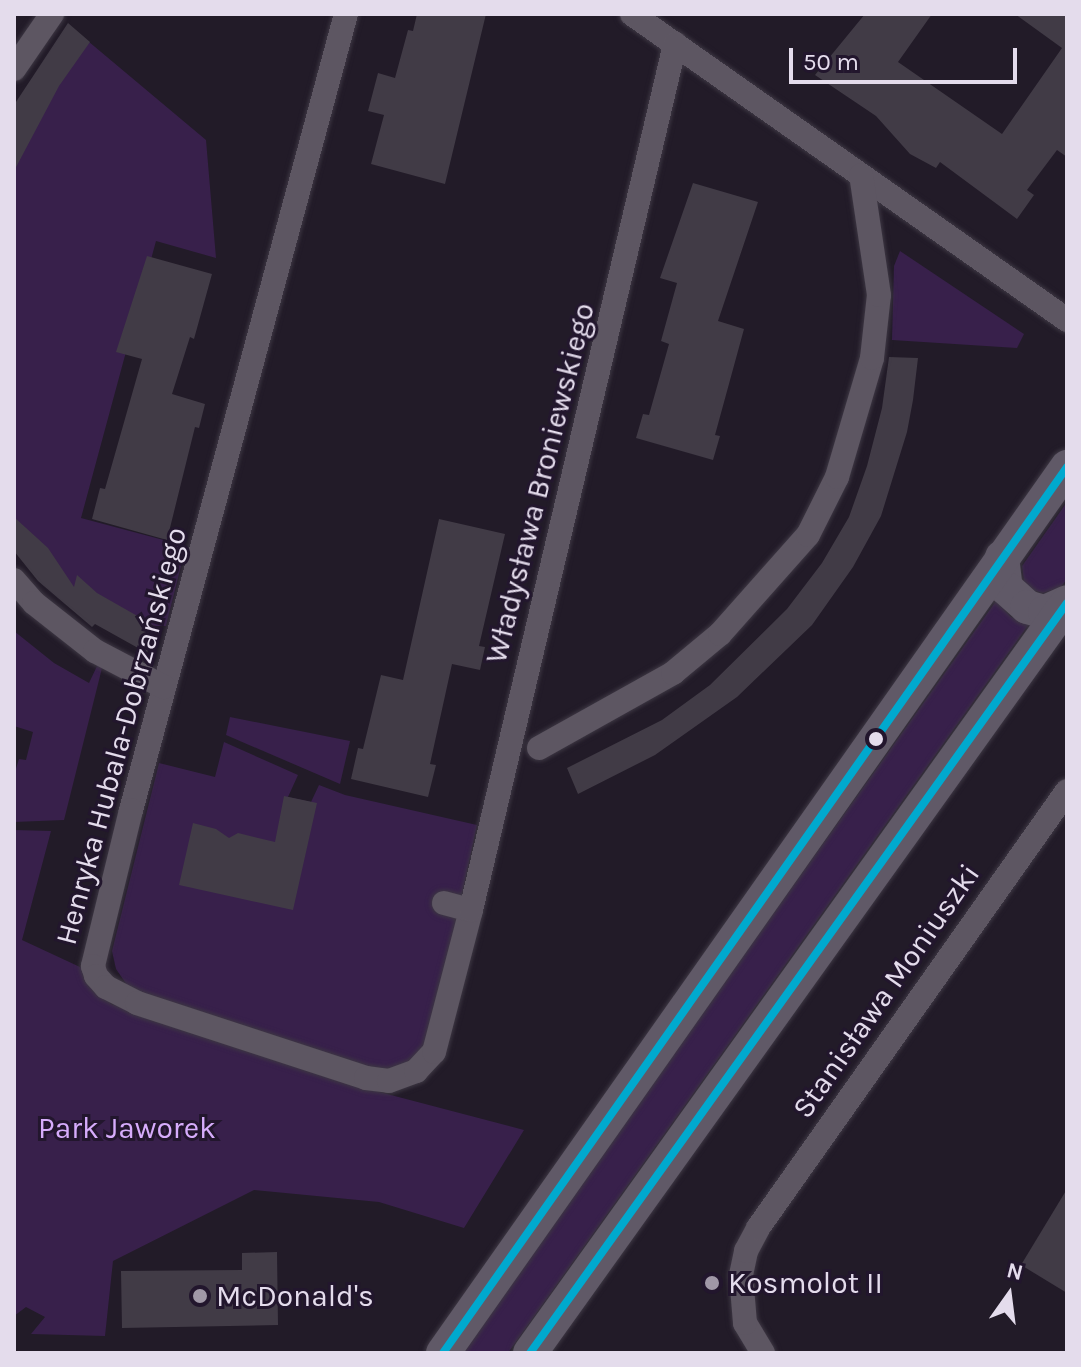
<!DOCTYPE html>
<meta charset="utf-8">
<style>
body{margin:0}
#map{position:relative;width:1081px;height:1367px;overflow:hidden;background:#221b28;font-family:Karla,sans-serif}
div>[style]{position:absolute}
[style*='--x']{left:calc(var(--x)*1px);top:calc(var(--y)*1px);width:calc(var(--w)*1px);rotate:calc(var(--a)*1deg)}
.green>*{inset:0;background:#38204b}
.building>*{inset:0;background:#413b46}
.roads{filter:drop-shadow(0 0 2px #3d3743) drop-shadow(0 0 2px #3d3743)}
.minor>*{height:24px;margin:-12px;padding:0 12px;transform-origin:12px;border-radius:12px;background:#5d5662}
.secondary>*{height:34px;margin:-17px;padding:0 17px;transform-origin:17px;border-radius:17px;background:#605967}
.bus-1>*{height:8px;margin:-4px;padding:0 4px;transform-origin:4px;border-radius:4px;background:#00a9ce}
.dots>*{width:22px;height:22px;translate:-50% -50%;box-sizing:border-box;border:4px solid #22162d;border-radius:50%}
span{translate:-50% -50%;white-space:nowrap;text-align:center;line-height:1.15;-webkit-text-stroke:6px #22162d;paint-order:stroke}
.street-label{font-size:30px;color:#e4dcec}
.park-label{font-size:30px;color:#d6acfb}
.poi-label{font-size:30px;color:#e4dcec}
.left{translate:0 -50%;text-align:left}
.frame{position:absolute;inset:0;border:16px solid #e4dcec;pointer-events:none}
.north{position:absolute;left:969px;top:1255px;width:80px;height:80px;-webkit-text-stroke:6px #22162d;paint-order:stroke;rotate:14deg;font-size:22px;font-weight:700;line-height:32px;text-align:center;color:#e4dcec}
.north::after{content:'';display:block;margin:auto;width:28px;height:36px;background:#e4dcec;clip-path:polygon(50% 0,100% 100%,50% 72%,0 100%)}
.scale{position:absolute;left:789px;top:48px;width:228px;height:36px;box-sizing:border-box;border:4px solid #e4dcec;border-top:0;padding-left:10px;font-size:24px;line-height:28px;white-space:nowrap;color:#e4dcec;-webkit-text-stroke:6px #22162d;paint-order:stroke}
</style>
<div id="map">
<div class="green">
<i style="clip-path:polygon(76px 31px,206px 140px,216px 258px,156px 241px,81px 518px,186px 546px,166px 626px,155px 626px,150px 643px,118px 626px,45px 564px,14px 522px,14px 140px)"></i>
<i style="clip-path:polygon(900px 251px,1024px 334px,1017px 348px,892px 340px,894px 266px)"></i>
<i style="clip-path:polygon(1067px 502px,1067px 579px,1061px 587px,1043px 593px,1035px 591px,1024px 581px,1022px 566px)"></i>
<i style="clip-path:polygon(996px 601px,1011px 617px,1029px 624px,508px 1353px,460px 1353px)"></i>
<i style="clip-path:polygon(14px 631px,54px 663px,89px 683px,98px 664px,102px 668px,64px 820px,14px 822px,14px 775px,19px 759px,26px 760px,33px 732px,14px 726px)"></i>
<i style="clip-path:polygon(230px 717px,350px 741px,340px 784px,226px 735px)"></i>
<i style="clip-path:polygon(224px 742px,298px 775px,288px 797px,311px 802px,319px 785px,345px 795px,477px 825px,432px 1033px,412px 1062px,393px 1069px,375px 1069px,146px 997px,127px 985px,116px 969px,112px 951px,159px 763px,215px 777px)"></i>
<i style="clip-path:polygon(14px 830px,51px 831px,22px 940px,80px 967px,111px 1004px,368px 1089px,524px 1130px,464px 1228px,379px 1202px,254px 1190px,113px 1261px,105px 1336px,31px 1334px,45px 1317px,26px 1307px,14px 1316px)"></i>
</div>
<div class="building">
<i style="clip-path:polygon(417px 14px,486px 14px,445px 184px,371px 164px,384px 115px,368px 111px,378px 73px,395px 78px,408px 30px,413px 31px)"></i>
<i style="clip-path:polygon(865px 14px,932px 14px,898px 62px,1002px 134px,1062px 48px,1015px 14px,1067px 14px,1067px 157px,1057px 150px,1027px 190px,1034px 195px,1017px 219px,940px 162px,936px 168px,910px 154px,876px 116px,815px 75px)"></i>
<i style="clip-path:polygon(68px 23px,90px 42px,59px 86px,14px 171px,14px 105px)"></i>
<i style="clip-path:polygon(693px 183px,758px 202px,718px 321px,744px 329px,715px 435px,720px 436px,713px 460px,636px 438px,643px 414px,649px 415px,669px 344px,661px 341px,677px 283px,660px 278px)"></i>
<i style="clip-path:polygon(147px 256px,212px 274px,194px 339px,190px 337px,172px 394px,205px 404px,199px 428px,195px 427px,167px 540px,92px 519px,100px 488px,105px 489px,142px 359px,116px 352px)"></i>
<i style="clip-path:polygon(889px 357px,918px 358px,913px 400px,907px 432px,881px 516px,853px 567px,812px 625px,737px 697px,655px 755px,578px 794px,567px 768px,662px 720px,710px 685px,787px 609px,822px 563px,849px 517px,867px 466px,882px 408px)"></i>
<i style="clip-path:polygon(14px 517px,48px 548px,74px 587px,77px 575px,97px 593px,155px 626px,147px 653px,95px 624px,92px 627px,38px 581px,14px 551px)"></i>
<i style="clip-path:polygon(439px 519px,505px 534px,479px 646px,485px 647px,480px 670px,452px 664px,430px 764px,436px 765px,428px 797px,351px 779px,358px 748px,363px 749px,381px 675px,403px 680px)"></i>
<i style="clip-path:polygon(284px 796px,317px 803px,293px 910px,179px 885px,193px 823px,216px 829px,229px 838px,238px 833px,275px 842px)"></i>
<i style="clip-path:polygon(1067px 1189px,1067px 1293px,1021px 1265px)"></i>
<i style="clip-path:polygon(277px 1252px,278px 1325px,122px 1328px,121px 1271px,242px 1270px,242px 1253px)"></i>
</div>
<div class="roads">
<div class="minor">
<i style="--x:346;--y:14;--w:825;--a:105.11"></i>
<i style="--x:131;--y:810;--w:161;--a:103.7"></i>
<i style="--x:93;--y:966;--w:10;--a:73"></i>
<i style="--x:96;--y:976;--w:15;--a:48"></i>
<i style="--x:106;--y:987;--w:35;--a:27"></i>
<i style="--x:137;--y:1003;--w:241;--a:18.1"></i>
<i style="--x:366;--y:1078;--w:23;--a:7"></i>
<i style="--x:389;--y:1081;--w:29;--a:-20"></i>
<i style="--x:416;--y:1071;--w:26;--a:-47"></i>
<i style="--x:434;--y:1052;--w:147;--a:-75.4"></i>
<i style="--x:632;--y:14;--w:532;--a:35.12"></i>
<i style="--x:14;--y:69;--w:67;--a:-55.4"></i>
<i style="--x:14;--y:580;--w:30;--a:49"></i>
<i style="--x:34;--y:603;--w:78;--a:38.2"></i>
<i style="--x:95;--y:651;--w:78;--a:27.6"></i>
<i style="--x:539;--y:748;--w:154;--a:-29.2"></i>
<i style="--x:673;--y:673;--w:61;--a:-39.7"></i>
<i style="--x:720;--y:634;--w:132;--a:-48.4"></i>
<i style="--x:808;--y:535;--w:65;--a:-63.4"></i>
<i style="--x:837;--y:477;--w:124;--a:-73.6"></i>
<i style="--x:872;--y:358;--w:63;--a:-83.7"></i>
<i style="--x:879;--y:295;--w:121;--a:-98.5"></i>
<i style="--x:444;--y:903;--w:28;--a:15"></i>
<i style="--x:471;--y:910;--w:890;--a:-76.74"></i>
<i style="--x:763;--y:1353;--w:35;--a:-121"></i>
<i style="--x:745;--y:1323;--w:48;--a:-94.8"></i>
<i style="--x:741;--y:1275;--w:25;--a:-78"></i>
<i style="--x:746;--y:1251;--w:26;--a:-62"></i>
<i style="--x:758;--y:1228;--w:535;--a:-54.74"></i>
</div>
<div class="secondary">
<i style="--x:1002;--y:557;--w:31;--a:83"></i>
<i style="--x:1006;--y:588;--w:28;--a:42"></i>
<i style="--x:1027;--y:607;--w:19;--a:16"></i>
<i style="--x:1045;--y:612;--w:24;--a:-24"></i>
<i style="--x:443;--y:1353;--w:1084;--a:-54.84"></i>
<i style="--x:530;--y:1353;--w:922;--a:-54.4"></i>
</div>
</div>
<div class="bus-1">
<i style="--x:443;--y:1353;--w:1084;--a:-54.84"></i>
<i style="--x:530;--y:1353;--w:922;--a:-54.4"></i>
</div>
<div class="dots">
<i style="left:876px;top:739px;background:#e4dcec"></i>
<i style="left:712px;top:1283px;background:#a098a7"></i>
<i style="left:200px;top:1296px;background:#a098a7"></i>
</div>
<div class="street-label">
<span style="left:540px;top:483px;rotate:-76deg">Władysława Broniewskiego</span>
<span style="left:121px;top:736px;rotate:-75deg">Henryka Hubala-Dobrzańskiego</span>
<span style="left:886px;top:991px;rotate:-55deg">Stanisława Moniuszki</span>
</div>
<div class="park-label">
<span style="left:127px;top:1128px">Park Jaworek</span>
</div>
<div class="poi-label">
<span class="left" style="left:728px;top:1283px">Kosmolot II</span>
<span class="left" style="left:216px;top:1296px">McDonald's</span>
</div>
<div class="frame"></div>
<div class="north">N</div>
<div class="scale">50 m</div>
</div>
